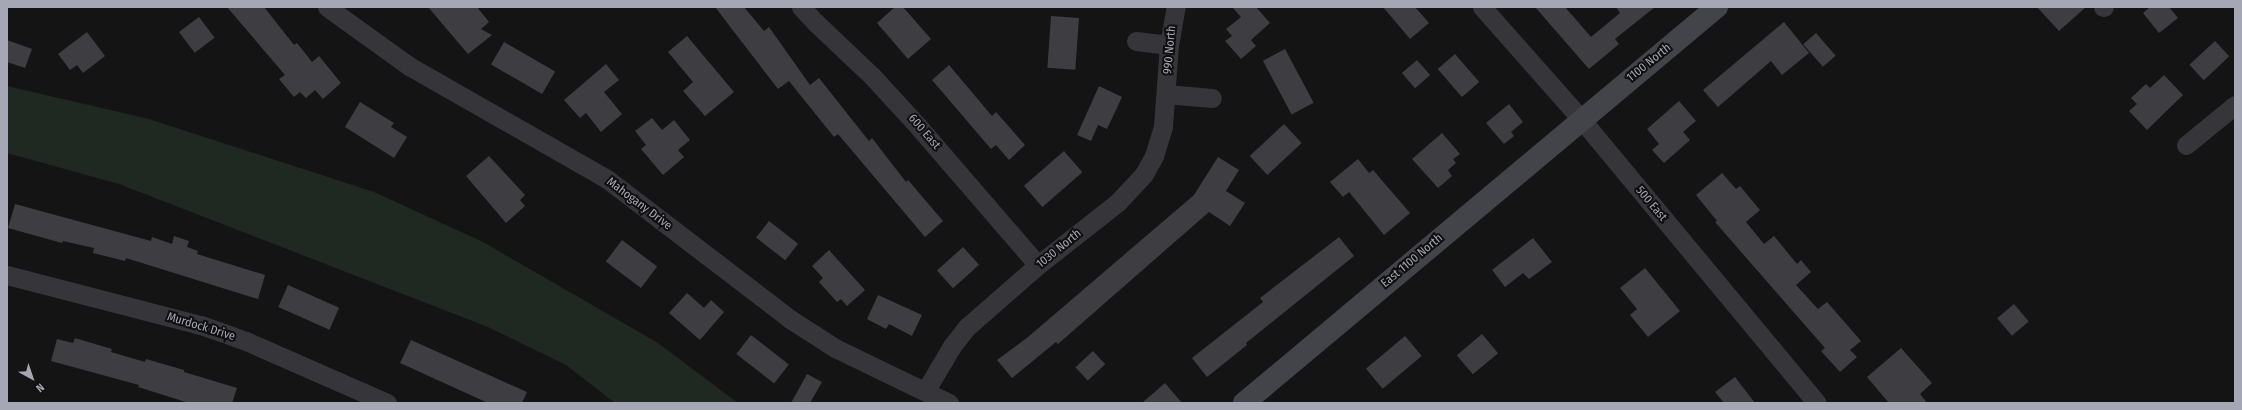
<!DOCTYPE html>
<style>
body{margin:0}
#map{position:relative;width:2242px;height:410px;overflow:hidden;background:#141415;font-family:"Fira Sans Condensed",sans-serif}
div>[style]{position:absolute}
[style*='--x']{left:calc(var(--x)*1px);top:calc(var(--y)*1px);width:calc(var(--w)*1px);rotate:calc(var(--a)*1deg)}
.green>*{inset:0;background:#202822}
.building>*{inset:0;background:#3e3e42;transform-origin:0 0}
.street>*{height:19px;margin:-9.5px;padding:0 9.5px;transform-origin:9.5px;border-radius:9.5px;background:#35353a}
.secondary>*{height:22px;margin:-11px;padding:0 11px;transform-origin:11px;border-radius:11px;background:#43434a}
span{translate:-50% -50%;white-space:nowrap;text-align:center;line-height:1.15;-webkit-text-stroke:4px #0f0f10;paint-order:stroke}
.street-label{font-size:12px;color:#a6a7b4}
.frame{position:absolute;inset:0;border:8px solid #a6a7b4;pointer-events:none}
.north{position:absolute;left:12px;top:358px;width:40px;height:40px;-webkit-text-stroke:3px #0f0f10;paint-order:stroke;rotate:140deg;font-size:11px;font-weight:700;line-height:16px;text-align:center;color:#a6a7b4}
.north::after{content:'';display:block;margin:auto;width:14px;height:18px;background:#a6a7b4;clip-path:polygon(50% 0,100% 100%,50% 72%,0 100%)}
</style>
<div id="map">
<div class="green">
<i style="clip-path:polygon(7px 86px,149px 119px,374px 192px,483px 242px,658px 343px,738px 403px,615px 403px,566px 365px,488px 327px,119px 184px,7px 153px)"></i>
</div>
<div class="building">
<i style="clip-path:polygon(227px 7px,264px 7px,294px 45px,297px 43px,312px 62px,319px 56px,341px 83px,323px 99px,315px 90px,306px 98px,300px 92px,294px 97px,279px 79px,285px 75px)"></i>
<i style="clip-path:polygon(428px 7px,477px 7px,489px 22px,481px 29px,492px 35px,468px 54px)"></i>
<i style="clip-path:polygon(715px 7px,744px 7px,764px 31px,769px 27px,810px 85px,819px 78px,869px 141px,872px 138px,906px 182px,908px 180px,943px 221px,925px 237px,838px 134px,834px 137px,789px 81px,778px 89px)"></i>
<i style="clip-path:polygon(895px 7px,903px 7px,931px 39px,908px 59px,877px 23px)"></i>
<i style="clip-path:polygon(1232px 7px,1256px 7px,1270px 23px,1251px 40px,1256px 46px,1241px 59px,1225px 41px,1232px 36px,1226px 29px,1241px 17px)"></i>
<i style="clip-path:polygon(1383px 7px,1415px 7px,1429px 23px,1410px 39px)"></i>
<i style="clip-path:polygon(1535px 7px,1565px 7px,1591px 37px,1620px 13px,1616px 7px,1655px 7px,1615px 39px,1619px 44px,1589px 69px)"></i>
<i style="clip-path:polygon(2037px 7px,2086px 7px,2059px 31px)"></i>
<i style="clip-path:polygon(2150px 7px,2169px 7px,2178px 18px,2159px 33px,2143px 13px)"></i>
<i style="left:1051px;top:16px;width:28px;height:52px;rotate:4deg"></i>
<i style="left:199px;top:17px;width:26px;height:25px;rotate:53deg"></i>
<i style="clip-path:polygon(1784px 22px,1809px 53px,1782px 75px,1771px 61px,1718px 107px,1703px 90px)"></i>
<i style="clip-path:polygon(87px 32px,105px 56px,83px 73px,77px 65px,70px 70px,58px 54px)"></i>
<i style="left:1816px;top:33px;width:30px;height:17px;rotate:49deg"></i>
<i style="clip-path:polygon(687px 36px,734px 92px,705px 116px,683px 91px,693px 82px,668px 52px)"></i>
<i style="clip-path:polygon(7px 40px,32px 49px,25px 68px,7px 62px)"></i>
<i style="left:2215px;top:41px;width:21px;height:35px;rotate:47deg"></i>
<i style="left:504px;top:42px;width:59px;height:26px;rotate:30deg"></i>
<i style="left:1285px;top:49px;width:61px;height:25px;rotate:62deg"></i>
<i style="left:1455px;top:54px;width:37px;height:23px;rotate:49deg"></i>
<i style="left:1417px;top:60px;width:20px;height:20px;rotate:49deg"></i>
<i style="clip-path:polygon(606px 64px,619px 80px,604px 92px,622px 114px,601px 132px,586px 113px,580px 118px,564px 100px)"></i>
<i style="clip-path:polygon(949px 65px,992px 116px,996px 112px,1025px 145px,1009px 160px,996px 145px,991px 149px,932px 80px)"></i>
<i style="clip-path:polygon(2164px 75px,2183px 95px,2147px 130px,2129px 111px,2137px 104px,2131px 98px,2146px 84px,2150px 88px)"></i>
<i style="clip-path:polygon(1099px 86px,1122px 97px,1107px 129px,1098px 125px,1091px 141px,1077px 135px)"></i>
<i style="clip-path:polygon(1679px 101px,1696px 121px,1683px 132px,1690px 140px,1664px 163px,1652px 150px,1659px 144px,1647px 129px)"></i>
<i style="clip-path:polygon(360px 102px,394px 123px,391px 127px,407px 137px,394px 158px,345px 127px)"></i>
<i style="clip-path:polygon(1509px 104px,1523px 122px,1511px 132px,1514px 136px,1504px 144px,1486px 123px)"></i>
<i style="clip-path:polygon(652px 118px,662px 130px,674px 120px,690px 140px,678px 150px,684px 157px,663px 175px,641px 149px,646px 145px,635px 131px)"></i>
<i style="left:1284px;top:124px;width:26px;height:47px;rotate:47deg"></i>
<i style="clip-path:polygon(1442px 133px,1460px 154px,1453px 159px,1456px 163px,1448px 170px,1452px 176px,1438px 188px,1412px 159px)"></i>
<i style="left:1064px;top:151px;width:28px;height:53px;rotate:49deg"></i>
<i style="clip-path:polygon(489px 156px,525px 195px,520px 200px,525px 206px,506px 223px,466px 176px)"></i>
<i style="clip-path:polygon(1218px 157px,1239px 170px,1226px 191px,1245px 203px,1230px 226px,1209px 212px,1058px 344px,1056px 342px,1012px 378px,997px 360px,1028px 337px,1194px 195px)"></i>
<i style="clip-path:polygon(1358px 159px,1369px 173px,1373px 170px,1410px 213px,1384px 235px,1349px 192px,1343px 197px,1330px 182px)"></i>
<i style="clip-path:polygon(1722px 173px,1736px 189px,1740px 186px,1760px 210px,1746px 222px,1764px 244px,1774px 236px,1797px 264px,1801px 260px,1811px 272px,1796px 285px,1818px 309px,1827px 302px,1861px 341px,1850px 350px,1857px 357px,1840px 372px,1821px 351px,1825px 348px,1715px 222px,1717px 221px,1696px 195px)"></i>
<i style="clip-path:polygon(15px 204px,151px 241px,152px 237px,172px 244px,174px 236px,189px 241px,187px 247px,198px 251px,197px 254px,265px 275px,258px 299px,126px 258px,125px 261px,93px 253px,94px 248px,63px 241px,62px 243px,8px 228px)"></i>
<i style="left:769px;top:221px;width:37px;height:21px;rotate:38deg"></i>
<i style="clip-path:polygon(1339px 237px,1354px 256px,1246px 343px,1247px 345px,1207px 377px,1192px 358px,1263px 302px,1260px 298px)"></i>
<i style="clip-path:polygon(1533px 238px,1552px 262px,1529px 279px,1523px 273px,1505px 287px,1492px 270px)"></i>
<i style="left:622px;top:240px;width:44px;height:27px;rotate:37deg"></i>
<i style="left:963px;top:247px;width:24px;height:35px;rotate:48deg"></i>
<i style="clip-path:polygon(829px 250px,865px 290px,847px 306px,841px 299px,837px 302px,819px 282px,823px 278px,812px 266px)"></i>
<i style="clip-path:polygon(1645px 268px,1680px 311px,1648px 337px,1630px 315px,1637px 309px,1620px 288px)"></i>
<i style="left:288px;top:285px;width:56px;height:24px;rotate:24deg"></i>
<i style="clip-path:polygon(687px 293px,704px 308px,711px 300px,724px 312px,700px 340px,669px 313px)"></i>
<i style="clip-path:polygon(878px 295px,922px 315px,912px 336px,889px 324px,886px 329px,867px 319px)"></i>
<i style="left:2014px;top:304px;width:23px;height:22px;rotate:50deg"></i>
<i style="left:1482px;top:334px;width:25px;height:33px;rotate:50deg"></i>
<i style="left:751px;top:335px;width:48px;height:24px;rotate:38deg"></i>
<i style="left:1405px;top:336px;width:26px;height:51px;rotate:50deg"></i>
<i style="clip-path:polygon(75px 338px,112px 349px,111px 352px,145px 362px,146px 359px,184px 370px,184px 372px,237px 388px,232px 403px,189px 403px,138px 387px,139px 385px,51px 361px,57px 339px,73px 343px)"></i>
<i style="clip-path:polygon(411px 340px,527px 392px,522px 403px,488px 403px,400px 363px)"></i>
<i style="clip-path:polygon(1901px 348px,1932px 383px,1920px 394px,1927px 403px,1889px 403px,1867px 377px)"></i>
<i style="left:1093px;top:351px;width:18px;height:24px;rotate:47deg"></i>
<i style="clip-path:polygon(807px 374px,822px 382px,810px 403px,791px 403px)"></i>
<i style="clip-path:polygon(1735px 377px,1755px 403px,1724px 403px,1715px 392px)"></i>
<i style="clip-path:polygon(1165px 383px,1182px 403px,1142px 403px)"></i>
</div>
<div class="street">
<i style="--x:327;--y:7;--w:101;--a:35.7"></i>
<i style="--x:409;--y:66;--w:228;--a:29.7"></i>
<i style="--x:607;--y:179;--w:230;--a:37.4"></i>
<i style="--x:790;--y:319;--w:54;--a:32.8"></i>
<i style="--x:835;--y:348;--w:127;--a:25.8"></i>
<i style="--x:801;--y:7;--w:21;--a:47"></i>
<i style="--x:815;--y:22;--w:79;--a:43.5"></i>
<i style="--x:872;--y:76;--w:67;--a:47.4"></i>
<i style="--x:917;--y:125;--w:185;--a:49.2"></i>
<i style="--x:1482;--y:7;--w:149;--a:48.5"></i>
<i style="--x:1581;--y:119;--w:369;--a:50.3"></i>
<i style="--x:2103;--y:7;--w:1;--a:0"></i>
<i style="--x:1136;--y:41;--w:33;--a:7"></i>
<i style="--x:1166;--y:94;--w:46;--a:5"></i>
<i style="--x:2186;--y:145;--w:63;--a:-39.2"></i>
<i style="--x:7;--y:275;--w:200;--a:14.5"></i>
<i style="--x:201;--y:325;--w:48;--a:19.6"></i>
<i style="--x:246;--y:341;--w:154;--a:23.7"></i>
<i style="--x:926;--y:390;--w:51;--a:-59.4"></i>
<i style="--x:952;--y:346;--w:24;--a:-52"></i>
<i style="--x:967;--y:327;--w:94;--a:-41.1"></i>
<i style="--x:1038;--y:265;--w:102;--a:-38.2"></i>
<i style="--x:1118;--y:202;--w:38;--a:-47"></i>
<i style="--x:1144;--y:174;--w:21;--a:-61"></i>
<i style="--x:1154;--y:156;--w:31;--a:-73"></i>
<i style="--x:1163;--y:126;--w:81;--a:-85.8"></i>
<i style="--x:1169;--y:45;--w:39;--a:-80"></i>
</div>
<div class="secondary">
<i style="--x:1244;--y:403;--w:617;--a:-39.94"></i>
</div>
<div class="street-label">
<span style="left:1170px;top:50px;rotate:-85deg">990 North</span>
<span style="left:1649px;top:63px;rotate:-39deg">1100 North</span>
<span style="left:924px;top:132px;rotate:49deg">600 East</span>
<span style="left:639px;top:204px;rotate:37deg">Mahogany Drive</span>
<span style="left:1651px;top:204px;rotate:50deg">500 East</span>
<span style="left:1059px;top:249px;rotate:-39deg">1030 North</span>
<span style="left:1412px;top:261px;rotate:-40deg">East 1100 North</span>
<span style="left:201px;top:327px;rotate:17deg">Murdock Drive</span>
</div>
<div class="frame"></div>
<div class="north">N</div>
</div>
